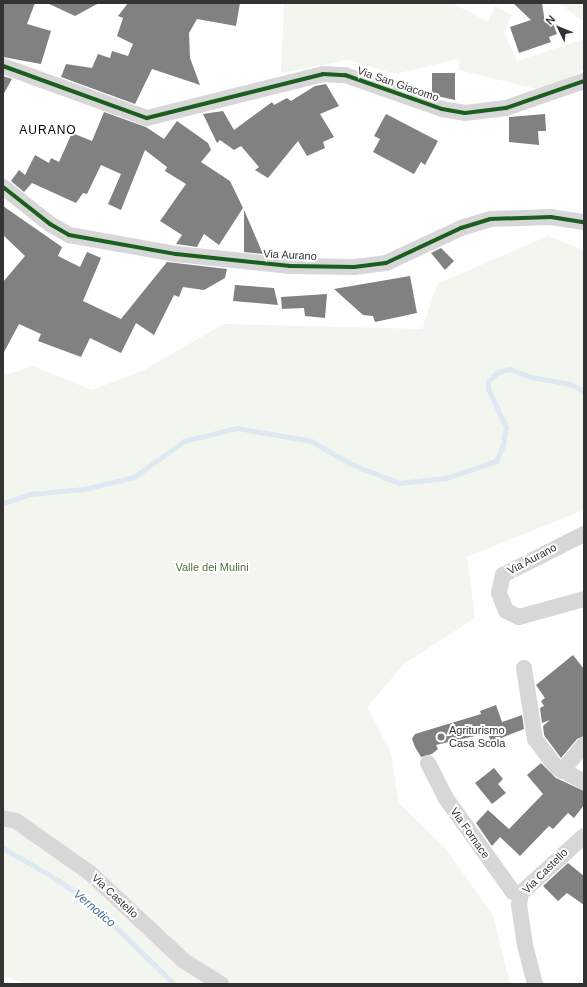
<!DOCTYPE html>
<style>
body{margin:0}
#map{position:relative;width:587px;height:987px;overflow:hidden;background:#fff;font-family:Helvetica,sans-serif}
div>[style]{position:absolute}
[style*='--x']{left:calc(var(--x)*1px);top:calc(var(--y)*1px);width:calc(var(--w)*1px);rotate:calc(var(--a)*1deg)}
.green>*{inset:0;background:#f2f6ee}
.stream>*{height:5px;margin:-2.5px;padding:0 2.5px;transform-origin:2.5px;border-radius:2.5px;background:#dde8f3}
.building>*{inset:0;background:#818181}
.street>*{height:16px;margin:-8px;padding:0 8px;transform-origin:8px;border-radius:8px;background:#d7d7d7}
.cycleway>*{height:4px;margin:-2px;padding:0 2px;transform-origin:2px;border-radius:2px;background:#1b5e20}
.dots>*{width:11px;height:11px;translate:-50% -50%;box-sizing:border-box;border:2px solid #fff;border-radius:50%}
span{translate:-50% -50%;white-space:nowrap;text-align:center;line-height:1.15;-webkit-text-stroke:4px #fff;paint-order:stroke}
.street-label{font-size:11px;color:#333}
.park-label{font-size:11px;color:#50703e}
.poi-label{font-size:11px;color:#333}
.left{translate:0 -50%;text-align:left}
.neighbourhood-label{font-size:12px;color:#000;letter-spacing:1px}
.water-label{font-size:12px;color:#3e6b97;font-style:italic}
.frame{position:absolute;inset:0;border:4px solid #333;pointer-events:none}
.north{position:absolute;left:539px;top:8px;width:40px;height:40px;-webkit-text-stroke:3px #fff;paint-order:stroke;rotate:313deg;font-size:11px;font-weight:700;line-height:16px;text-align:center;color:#333}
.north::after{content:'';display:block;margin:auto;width:14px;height:18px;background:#333;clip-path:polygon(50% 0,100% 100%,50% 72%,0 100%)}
</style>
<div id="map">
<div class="green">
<i style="clip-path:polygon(284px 3px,452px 3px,488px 22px,495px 6px,512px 15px,504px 32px,517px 61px,584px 39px,584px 69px,569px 79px,537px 89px,459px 70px,459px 59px,395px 74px,348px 60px,281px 73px)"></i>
<i style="clip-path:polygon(559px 3px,584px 3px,584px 22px)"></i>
<i style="clip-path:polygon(548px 236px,584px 250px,584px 510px,467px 557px,475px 618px,404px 664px,367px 707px,391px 753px,399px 803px,445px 848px,493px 915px,510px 984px,28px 984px,3px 976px,3px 372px,8px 374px,33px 366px,92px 390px,144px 370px,224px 324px,422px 329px,437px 284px)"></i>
</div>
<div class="stream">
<i style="--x:3;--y:503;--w:28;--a:-18"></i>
<i style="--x:30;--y:494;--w:54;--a:-5.3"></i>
<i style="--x:84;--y:489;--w:51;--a:-13.5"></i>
<i style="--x:134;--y:477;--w:62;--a:-35.8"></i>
<i style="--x:184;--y:441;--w:55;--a:-13.8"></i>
<i style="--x:237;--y:428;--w:75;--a:10"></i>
<i style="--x:311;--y:441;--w:46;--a:29.9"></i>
<i style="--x:351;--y:464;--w:52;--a:21.6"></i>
<i style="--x:399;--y:483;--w:47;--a:-6.1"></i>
<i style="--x:446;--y:478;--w:53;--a:-18.8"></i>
<i style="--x:496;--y:461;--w:17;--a:-66"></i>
<i style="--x:503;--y:445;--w:18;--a:-81"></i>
<i style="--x:506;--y:427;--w:42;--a:-115.3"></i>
<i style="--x:488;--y:389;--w:8;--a:-90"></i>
<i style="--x:488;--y:381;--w:13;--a:-42"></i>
<i style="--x:498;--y:372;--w:11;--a:-15"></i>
<i style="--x:509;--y:369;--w:23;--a:20"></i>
<i style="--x:531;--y:377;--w:40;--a:10"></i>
<i style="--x:570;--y:384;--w:16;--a:27"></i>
<i style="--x:3;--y:848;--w:64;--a:30.2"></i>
<i style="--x:58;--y:880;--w:46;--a:36.1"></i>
<i style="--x:95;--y:907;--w:110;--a:44.3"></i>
</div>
<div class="building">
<i style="clip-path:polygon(3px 3px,35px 3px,27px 24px,51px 31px,41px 64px,3px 57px)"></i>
<i style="clip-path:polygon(47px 3px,99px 3px,75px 16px)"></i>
<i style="clip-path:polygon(128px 3px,240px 3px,236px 26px,197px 19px,189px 33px,190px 58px,200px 85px,152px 69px,135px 104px,61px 77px,66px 64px,92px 68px,98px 54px,110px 58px,112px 51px,128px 56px,133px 44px,117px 36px,123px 18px,118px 16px)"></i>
<i style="clip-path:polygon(513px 3px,542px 3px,545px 23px,552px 21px,557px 34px,549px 37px,551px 42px,519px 53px,510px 27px,531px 20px)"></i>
<i style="clip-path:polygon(432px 73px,455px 73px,455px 100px,432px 95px)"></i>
<i style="clip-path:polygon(3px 76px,12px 79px,3px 95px)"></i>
<i style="clip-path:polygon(326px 84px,339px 106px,320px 114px,334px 137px,323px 142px,325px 148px,307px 156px,298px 141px,268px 178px,255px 170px,259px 167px,241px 146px,234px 150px,220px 140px,217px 143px,203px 114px,223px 111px,234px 130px,272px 102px,274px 105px,287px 98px,291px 101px,315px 86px)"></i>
<i style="clip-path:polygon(104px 112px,146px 127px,164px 139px,177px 121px,208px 143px,211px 150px,201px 162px,230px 181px,243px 208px,219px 245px,204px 234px,197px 247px,176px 244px,182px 235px,160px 221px,186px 184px,165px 171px,167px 167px,145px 150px,121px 210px,108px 204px,121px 174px,101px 165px,87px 194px,83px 193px,76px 203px,32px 183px,24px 192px,11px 181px,19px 170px,25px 175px,35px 155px,49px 163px,51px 158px,59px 162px,72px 133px,92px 141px)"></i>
<i style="clip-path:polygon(386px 114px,438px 141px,425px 165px,421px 162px,414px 174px,373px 152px,380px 139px,374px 136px)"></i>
<i style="clip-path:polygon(545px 114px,546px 131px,538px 131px,539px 145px,509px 142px,509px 117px)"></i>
<i style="clip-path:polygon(3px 206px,62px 247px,58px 256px,80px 267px,87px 252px,101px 258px,83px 301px,121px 319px,167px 262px,227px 269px,225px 278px,204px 290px,183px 287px,179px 297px,174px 295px,154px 335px,136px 323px,121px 353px,90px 338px,81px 357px,38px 341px,41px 334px,19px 324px,3px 354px,3px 282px,25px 256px,3px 235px)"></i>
<i style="clip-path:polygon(244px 210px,263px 254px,244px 252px)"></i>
<i style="clip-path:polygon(441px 248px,454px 261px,445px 270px,431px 253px)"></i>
<i style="clip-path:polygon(410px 276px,417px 313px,375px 322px,373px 316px,363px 315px,334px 289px)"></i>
<i style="clip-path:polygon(235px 285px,274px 288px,278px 305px,233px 301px)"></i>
<i style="clip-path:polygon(327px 294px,325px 318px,305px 316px,304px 308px,282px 309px,281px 297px)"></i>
<i style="clip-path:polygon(573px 655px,584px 669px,584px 736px,577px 739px,561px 758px,544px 735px,543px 726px,550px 720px,542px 723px,540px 708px,544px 706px,541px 701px,545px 698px,536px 685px)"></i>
<i style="clip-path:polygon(496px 705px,502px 722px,522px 715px,524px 729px,491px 742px,488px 733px,436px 745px,438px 749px,432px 754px,421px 757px,415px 747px,412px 739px,415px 734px,481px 714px,480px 711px)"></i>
<i style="clip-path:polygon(541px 763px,556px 778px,584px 791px,584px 805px,574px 818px,568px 813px,553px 829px,549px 826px,520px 856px,500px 837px,492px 846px,476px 823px,488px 810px,509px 829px,543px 794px,527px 775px)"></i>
<i style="clip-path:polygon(494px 768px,503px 779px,498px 784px,506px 793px,492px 804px,475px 783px)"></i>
<i style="clip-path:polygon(568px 863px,584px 876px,584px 905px,567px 893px,558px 901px,543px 886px)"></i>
</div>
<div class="street">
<i style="--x:3;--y:66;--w:153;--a:19.9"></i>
<i style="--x:147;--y:118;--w:181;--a:-14"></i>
<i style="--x:323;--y:74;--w:22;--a:3"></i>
<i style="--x:345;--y:75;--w:103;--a:19.3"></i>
<i style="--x:442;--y:109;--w:23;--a:10"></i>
<i style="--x:465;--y:113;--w:41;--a:-7"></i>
<i style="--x:506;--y:108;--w:83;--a:-19.1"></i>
<i style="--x:3;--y:187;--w:60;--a:38.2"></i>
<i style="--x:50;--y:224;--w:22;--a:30"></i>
<i style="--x:69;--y:235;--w:109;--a:10.1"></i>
<i style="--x:176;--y:254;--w:115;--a:6"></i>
<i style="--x:290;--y:266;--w:64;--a:0.9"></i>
<i style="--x:354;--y:267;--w:32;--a:-7"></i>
<i style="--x:386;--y:263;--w:83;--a:-25"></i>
<i style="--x:461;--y:228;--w:30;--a:-17"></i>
<i style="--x:490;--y:219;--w:61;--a:-1.9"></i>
<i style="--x:551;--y:217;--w:33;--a:9"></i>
<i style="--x:584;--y:534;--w:91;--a:153.2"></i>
<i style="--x:503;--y:575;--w:18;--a:103"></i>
<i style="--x:499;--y:593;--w:19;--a:69"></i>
<i style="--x:506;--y:611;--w:14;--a:25"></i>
<i style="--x:519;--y:617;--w:67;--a:-15.5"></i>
<i style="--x:524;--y:668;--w:72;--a:81.2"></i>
<i style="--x:535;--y:739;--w:34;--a:53"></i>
<i style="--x:555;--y:766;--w:33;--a:29"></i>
<i style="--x:428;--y:763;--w:38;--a:63"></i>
<i style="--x:445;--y:797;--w:117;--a:54.4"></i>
<i style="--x:513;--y:892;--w:8;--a:7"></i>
<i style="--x:562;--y:771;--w:34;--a:-50"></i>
<i style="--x:3;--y:818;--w:13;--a:13"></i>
<i style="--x:16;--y:821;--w:90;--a:35.1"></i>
<i style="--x:90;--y:873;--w:129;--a:43.1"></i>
<i style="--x:184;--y:961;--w:44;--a:31.9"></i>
<i style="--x:535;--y:984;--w:40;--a:-104.4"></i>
<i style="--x:525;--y:945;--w:40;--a:-98.5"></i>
<i style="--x:519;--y:905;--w:12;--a:-81"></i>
<i style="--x:521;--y:893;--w:85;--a:-42.1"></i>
</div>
<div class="cycleway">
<i style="--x:3;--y:66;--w:153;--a:19.9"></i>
<i style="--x:147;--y:118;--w:181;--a:-14"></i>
<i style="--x:323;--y:74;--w:22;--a:3"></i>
<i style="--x:345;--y:75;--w:103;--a:19.3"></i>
<i style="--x:442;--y:109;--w:23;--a:10"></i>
<i style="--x:465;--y:113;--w:41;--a:-7"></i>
<i style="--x:506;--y:108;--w:83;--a:-19.1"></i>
<i style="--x:3;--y:187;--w:60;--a:38.2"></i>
<i style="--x:50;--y:224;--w:22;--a:30"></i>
<i style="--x:69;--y:235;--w:109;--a:10.1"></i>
<i style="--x:176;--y:254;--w:115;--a:6"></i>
<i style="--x:290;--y:266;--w:64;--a:0.9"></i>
<i style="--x:354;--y:267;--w:32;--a:-7"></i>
<i style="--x:386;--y:263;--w:83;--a:-25"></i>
<i style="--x:461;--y:228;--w:30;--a:-17"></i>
<i style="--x:490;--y:219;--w:61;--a:-1.9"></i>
<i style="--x:551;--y:217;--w:33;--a:9"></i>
</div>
<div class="dots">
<i style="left:441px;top:737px;background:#7a7a7a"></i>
</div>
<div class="street-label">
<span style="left:398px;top:84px;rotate:19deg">Via San Giacomo</span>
<span style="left:290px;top:255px;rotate:3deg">Via Aurano</span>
<span style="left:532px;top:559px;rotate:-28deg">Via Aurano</span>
<span style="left:470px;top:833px;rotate:55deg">Via Fornace</span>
<span style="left:545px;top:871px;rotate:-45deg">Via Castello</span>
<span style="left:115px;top:896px;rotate:43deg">Via Castello</span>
</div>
<div class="park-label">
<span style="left:212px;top:567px">Valle dei Mulini</span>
</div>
<div class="poi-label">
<span class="left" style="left:449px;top:737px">Agriturismo<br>Casa Scola</span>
</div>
<div class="neighbourhood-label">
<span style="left:48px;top:131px">AURANO</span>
</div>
<div class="water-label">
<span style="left:94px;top:909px;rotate:40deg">Vernotico</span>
</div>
<div class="frame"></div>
<div class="north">N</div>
</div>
